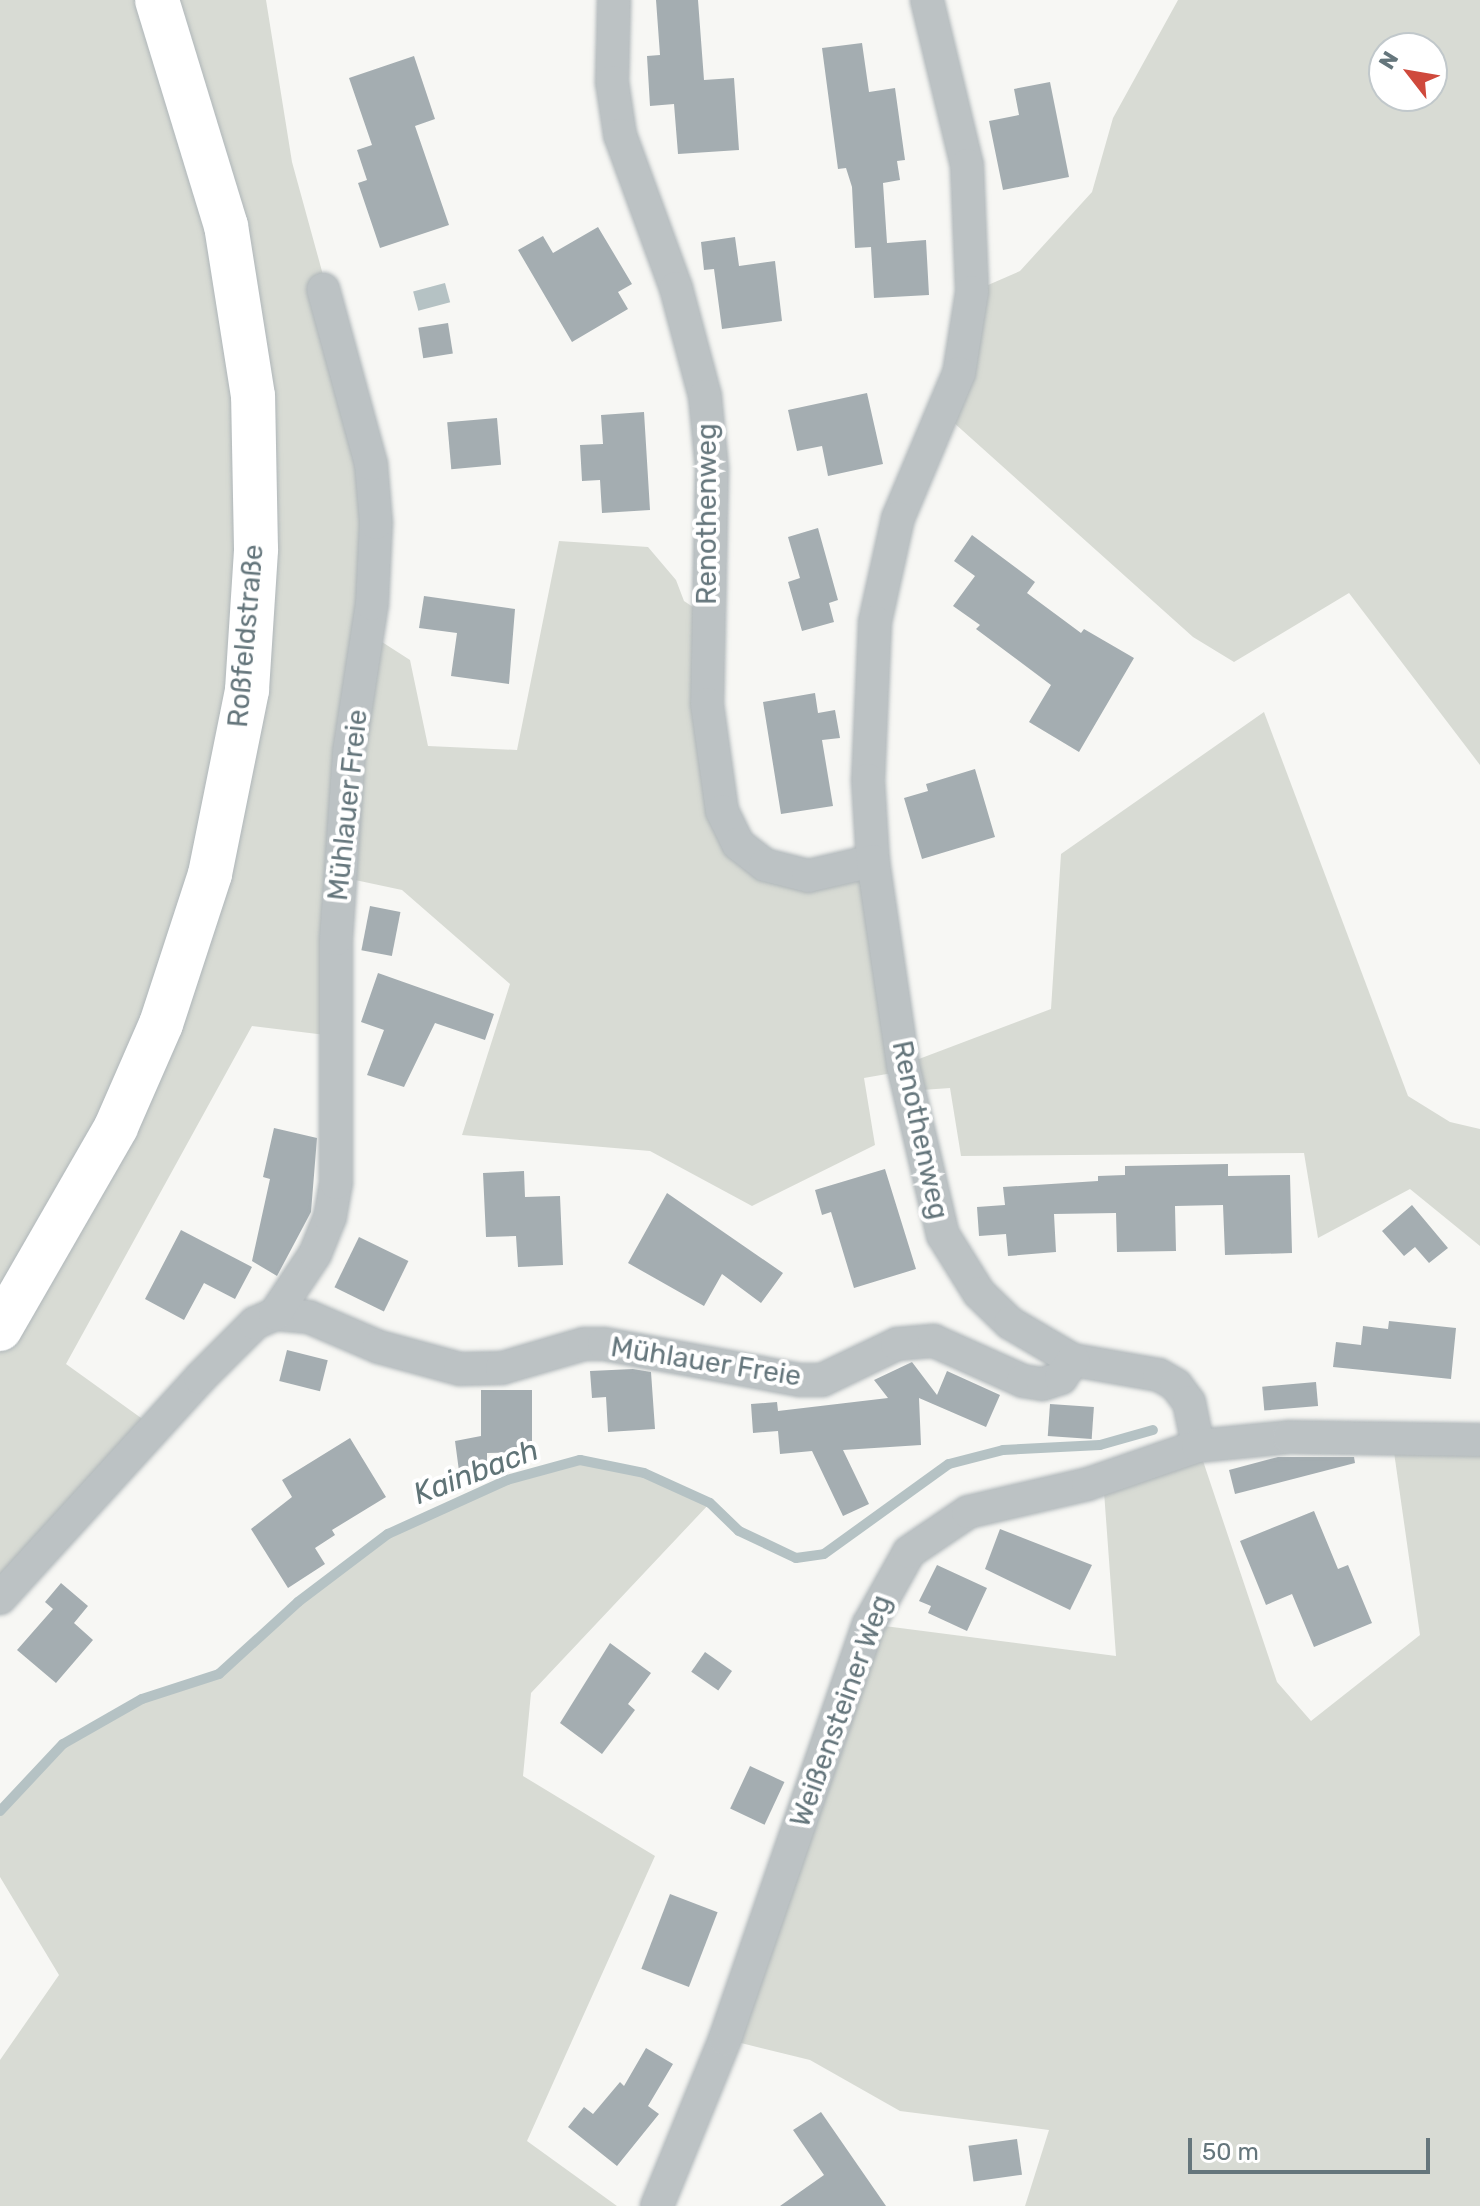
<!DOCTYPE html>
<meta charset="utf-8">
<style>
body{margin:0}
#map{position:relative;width:1480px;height:2206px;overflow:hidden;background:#f7f7f4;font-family:Rubik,sans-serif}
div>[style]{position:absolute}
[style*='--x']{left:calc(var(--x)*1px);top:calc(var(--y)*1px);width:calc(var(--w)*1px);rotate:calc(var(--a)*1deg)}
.green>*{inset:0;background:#d8dbd4}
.water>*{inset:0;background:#b5c2c4;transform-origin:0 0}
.stream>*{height:10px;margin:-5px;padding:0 5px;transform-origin:5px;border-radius:5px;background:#b5c2c4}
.building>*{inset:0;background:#a4adb1;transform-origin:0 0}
.roads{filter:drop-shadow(0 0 2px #afb6b9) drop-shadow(0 0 2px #afb6b9)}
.street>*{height:32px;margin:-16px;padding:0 16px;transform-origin:16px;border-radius:16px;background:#bcc2c4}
.secondary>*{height:44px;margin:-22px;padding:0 22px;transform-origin:22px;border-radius:22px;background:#fff}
span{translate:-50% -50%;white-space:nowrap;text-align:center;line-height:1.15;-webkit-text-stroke:8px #fff;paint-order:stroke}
.street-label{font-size:28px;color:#65767c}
.water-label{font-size:30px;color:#607477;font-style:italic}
.north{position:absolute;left:1368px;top:32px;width:80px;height:80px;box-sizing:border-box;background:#fff;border:2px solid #c1c8cb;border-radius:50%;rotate:301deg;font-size:22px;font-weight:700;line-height:32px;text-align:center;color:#65767c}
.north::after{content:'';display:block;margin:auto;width:28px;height:36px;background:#cf493c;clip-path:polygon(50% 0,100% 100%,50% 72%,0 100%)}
.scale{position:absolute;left:1188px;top:2138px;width:242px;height:36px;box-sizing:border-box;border:4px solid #65767c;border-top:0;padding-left:10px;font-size:24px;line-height:28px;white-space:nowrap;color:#65767c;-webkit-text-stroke:6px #fff;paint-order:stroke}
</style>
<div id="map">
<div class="green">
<i style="clip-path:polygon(0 0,266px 0,292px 162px,351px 377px,368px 633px,410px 660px,428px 746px,517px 750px,559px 541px,648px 547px,676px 580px,684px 601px,708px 617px,713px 773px,765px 865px,873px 861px,903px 1065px,1051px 1009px,1061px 854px,1264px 712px,1408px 1096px,1450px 1122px,1480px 1129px,1480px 1246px,1410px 1189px,1318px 1238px,1304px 1153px,961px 1156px,950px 1088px,908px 1091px,904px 1071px,864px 1078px,875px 1145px,752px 1206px,650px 1151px,462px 1135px,510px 984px,402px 890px,341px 877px,334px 1036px,252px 1026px,66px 1364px,155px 1428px,0 1598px)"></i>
<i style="clip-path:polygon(evenodd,1178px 0,1480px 0,1480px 765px,1349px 593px,1234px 662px,1193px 637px,943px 413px,972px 292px,1020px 271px,1092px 192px,1113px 118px,1178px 0,1384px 48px,1432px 48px,1432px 96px,1384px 96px,1384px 48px)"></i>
<i style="clip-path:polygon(1392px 1438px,1480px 1440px,1480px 2206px,1025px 2206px,1049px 2130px,900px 2111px,810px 2060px,725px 2039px,869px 1624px,1116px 1656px,1103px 1478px,1198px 1446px,1277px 1682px,1311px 1721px,1420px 1635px)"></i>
<i style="clip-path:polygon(580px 1460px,644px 1473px,710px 1503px,531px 1693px,523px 1776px,655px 1856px,527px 2141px,617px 2206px,0 2206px,0 2060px,59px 1975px,0 1877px,0 1811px,63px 1744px,142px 1699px,219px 1674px,298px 1602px,388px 1534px,507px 1480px)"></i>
</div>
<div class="water">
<i style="left:445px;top:283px;width:20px;height:33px;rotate:75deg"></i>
</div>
<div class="stream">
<i style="--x:0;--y:1811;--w:92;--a:-46.8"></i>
<i style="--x:63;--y:1744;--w:91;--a:-29.7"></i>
<i style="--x:142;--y:1699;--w:81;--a:-18"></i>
<i style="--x:219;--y:1674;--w:107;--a:-42.3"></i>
<i style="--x:298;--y:1602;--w:113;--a:-37.1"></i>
<i style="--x:388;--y:1534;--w:131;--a:-24.4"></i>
<i style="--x:507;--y:1480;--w:76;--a:-15.3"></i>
<i style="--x:580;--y:1460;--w:65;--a:11.5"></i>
<i style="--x:644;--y:1473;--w:72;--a:24.4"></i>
<i style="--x:710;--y:1503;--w:40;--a:44"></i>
<i style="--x:739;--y:1531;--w:63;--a:25.3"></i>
<i style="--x:796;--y:1558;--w:28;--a:-8"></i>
<i style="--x:824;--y:1554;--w:154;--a:-35.8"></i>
<i style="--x:949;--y:1464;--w:56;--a:-14.5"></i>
<i style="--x:1003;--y:1450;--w:97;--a:-3"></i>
<i style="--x:1100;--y:1445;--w:55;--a:-15.8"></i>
</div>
<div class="building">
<i style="clip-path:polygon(656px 0,698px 0,704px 80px,734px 78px,739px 150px,678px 154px,674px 104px,650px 106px,647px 56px,660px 55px)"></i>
<i style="clip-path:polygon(862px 43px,869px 92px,895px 88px,905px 160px,897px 161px,900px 180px,883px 183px,887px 243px,926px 240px,929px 295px,874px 298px,871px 247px,855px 248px,852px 187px,846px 168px,838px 169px,822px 48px)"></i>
<i style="clip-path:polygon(414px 56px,435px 119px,415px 126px,449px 225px,380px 248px,358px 183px,367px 180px,357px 150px,372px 145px,349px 78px)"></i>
<i style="clip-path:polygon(1050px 82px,1069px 177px,1003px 190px,989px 121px,1019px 115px,1014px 89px)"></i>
<i style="clip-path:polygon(598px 227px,632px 284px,618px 292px,628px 309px,572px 342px,518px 250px,543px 236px,553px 253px)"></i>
<i style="clip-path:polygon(735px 237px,739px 266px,775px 261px,782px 321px,722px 329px,714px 269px,704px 270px,701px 242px)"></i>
<i style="left:448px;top:323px;width:31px;height:30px;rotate:81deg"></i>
<i style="clip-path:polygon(867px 393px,883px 464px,828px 476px,822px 446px,797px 451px,788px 410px)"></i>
<i style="clip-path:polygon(644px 412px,650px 510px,602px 513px,600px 480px,582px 481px,580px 445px,603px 444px,601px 415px)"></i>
<i style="left:497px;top:418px;width:47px;height:50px;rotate:85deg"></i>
<i style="clip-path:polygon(818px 528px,838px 600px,829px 603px,834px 622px,802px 631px,788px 582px,800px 578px,788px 537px)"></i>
<i style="clip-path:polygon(972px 535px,1035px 582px,1027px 593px,1081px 633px,1084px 629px,1134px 658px,1079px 752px,1029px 722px,1051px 685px,976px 629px,980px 625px,953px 606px,975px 576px,954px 561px)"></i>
<i style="clip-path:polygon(424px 596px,515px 609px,509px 684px,451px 676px,457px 633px,419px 628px)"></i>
<i style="clip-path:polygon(815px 693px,818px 713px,835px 710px,840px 738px,822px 740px,833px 806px,781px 814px,763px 702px)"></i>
<i style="clip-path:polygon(975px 769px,995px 837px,922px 859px,904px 798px,928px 791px,926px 784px)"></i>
<i style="left:370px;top:906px;width:31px;height:45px;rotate:11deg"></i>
<i style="clip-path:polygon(378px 973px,494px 1014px,485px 1040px,435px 1023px,404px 1087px,367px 1075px,384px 1030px,361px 1022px)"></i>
<i style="clip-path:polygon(274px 1128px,317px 1138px,311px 1212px,277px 1276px,252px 1261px,270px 1179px,263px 1177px)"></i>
<i style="clip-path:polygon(1228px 1164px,1228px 1176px,1290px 1175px,1292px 1253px,1225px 1255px,1223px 1205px,1175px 1206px,1176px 1251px,1117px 1252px,1116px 1213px,1054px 1214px,1056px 1252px,1008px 1256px,1006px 1234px,979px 1236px,977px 1207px,1005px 1205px,1003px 1187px,1098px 1181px,1098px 1176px,1125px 1175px,1125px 1166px)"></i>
<i style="clip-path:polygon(885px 1169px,916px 1269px,854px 1288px,831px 1212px,822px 1215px,815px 1190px)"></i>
<i style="clip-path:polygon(524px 1171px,525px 1197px,560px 1196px,563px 1265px,518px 1267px,516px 1236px,486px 1237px,483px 1173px)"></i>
<i style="clip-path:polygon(667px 1193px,783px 1273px,761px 1303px,722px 1274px,704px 1306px,628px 1263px)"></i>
<i style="clip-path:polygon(1412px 1205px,1448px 1248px,1429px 1263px,1415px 1247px,1404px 1256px,1382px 1231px)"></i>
<i style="clip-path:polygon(181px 1230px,252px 1267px,235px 1299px,204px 1283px,184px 1320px,145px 1299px)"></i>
<i style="left:359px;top:1237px;width:55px;height:56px;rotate:26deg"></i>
<i style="clip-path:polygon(1389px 1321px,1456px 1328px,1451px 1379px,1333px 1367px,1336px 1342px,1361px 1345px,1363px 1326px,1388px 1329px)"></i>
<i style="left:287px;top:1350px;width:42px;height:32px;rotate:14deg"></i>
<i style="clip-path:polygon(912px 1362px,937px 1395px,947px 1371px,1000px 1395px,986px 1427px,919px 1398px,921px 1445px,843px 1450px,869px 1504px,843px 1516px,812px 1451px,780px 1454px,778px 1431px,753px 1433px,751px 1404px,777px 1402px,778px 1411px,888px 1398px,874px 1380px)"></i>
<i style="clip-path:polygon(633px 1369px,651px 1372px,655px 1429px,608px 1432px,606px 1397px,592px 1398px,590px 1371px)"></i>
<i style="left:1316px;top:1382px;width:24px;height:54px;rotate:85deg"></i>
<i style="clip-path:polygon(481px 1390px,532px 1390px,532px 1452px,487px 1453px,487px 1466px,459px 1471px,455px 1441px,481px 1436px)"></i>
<i style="left:1050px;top:1404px;width:44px;height:32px;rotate:4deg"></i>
<i style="clip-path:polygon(350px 1438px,386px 1497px,332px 1530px,335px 1535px,315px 1548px,325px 1564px,288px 1588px,251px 1529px,292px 1497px,282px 1480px)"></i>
<i style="clip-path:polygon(1278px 1457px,1354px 1457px,1355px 1463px,1235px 1494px,1229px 1470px)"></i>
<i style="clip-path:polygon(1314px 1511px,1338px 1569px,1348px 1565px,1372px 1623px,1314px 1647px,1292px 1594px,1266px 1605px,1240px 1541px)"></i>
<i style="clip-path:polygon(1000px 1529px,1092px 1565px,1070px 1610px,985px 1569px)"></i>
<i style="clip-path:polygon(937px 1565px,987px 1588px,967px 1631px,928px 1613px,931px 1606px,919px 1601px)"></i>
<i style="clip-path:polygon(61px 1583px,88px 1606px,74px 1623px,93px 1640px,56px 1683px,17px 1650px,53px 1609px,45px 1602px)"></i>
<i style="clip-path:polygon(610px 1643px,651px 1673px,628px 1704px,635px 1710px,602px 1754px,560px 1723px)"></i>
<i style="left:705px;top:1652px;width:33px;height:24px;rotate:35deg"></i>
<i style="left:750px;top:1766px;width:38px;height:47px;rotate:25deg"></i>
<i style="left:670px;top:1894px;width:51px;height:80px;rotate:21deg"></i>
<i style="clip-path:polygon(646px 2048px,673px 2064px,648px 2106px,659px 2114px,617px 2166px,568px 2127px,584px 2107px,593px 2114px,620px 2082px,624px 2086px)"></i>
<i style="clip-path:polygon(821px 2112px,886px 2206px,780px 2206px,824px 2175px,793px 2130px)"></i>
<i style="left:1017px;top:2139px;width:36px;height:49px;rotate:82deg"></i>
</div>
<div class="roads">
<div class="street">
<i style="--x:614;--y:0;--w:82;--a:91.4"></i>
<i style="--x:612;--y:82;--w:54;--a:81.4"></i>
<i style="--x:620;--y:135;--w:163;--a:69.9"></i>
<i style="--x:676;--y:288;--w:112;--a:75"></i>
<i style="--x:705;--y:396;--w:73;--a:84.5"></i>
<i style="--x:712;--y:469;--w:235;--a:91.2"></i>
<i style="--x:707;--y:704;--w:108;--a:82"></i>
<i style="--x:722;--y:811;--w:37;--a:64"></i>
<i style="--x:738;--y:844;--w:34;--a:38"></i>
<i style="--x:765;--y:865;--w:44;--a:14.3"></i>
<i style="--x:808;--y:876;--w:67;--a:-13"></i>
<i style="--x:927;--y:0;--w:170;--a:76.4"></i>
<i style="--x:967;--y:165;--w:127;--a:87.7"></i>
<i style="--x:972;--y:292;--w:82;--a:99.1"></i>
<i style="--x:959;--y:373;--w:157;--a:112.8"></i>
<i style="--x:898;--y:518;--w:107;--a:102.5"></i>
<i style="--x:875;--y:622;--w:158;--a:92.5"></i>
<i style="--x:868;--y:780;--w:81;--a:86.5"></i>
<i style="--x:873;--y:861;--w:206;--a:81.6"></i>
<i style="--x:903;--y:1065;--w:175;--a:76.8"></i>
<i style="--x:943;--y:1235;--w:68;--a:58.2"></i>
<i style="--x:979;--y:1293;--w:43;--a:44.1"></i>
<i style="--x:1010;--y:1323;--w:73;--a:30.4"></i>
<i style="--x:1073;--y:1360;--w:87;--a:9.9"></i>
<i style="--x:1159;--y:1375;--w:20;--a:30"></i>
<i style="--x:1176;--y:1385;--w:21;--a:53"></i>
<i style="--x:1189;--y:1402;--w:45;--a:78.4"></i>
<i style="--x:275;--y:1314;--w:34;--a:5"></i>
<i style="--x:309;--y:1317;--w:76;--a:23.2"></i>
<i style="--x:379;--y:1347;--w:84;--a:15.2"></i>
<i style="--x:460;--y:1369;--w:42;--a:-1.4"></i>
<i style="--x:502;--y:1368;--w:85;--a:-16.3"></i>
<i style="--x:584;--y:1344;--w:20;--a:0"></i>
<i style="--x:604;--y:1344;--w:199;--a:10.4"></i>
<i style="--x:800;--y:1380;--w:22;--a:0"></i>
<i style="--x:822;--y:1380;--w:83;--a:-25.6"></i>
<i style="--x:897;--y:1344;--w:37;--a:-5"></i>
<i style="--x:934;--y:1341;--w:98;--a:24.2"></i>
<i style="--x:1023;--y:1381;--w:20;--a:9"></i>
<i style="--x:1043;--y:1384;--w:19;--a:-18"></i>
<i style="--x:1061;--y:1378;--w:22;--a:-56"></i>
<i style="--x:0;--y:1598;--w:297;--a:-47.7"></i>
<i style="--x:200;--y:1378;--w:78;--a:-45"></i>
<i style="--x:255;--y:1323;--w:22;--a:-24"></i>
<i style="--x:275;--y:1314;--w:72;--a:-56.3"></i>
<i style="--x:315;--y:1254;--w:40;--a:-68"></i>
<i style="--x:330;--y:1217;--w:35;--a:-80"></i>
<i style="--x:336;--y:1183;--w:244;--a:-90"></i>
<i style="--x:336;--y:939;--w:187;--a:-86"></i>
<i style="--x:349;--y:752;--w:150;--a:-81.2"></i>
<i style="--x:372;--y:604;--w:81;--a:-87.2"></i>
<i style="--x:376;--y:523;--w:59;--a:-94.8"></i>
<i style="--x:371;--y:464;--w:181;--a:-105.3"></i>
<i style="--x:657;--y:2206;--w:180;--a:-67.8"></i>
<i style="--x:725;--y:2039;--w:439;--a:-70.9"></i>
<i style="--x:869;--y:1624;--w:82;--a:-60.9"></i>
<i style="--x:909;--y:1552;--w:71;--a:-34.1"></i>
<i style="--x:968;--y:1512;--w:123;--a:-13.1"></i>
<i style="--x:1088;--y:1484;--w:116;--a:-19.1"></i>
<i style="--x:1198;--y:1446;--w:91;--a:-5.6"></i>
<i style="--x:1289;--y:1437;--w:191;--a:0.9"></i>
</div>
<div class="secondary">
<i style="--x:0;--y:1329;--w:233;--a:-60.1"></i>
<i style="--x:116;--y:1127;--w:112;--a:-66.4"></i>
<i style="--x:161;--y:1024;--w:158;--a:-71.9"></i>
<i style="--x:210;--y:874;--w:188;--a:-78.6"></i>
<i style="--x:247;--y:690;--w:141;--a:-86.3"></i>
<i style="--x:256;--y:549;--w:153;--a:-91.1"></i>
<i style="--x:253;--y:396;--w:172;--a:-99"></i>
<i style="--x:226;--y:226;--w:236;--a:-107"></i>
</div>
</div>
<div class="street-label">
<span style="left:707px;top:514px;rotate:-90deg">Renothenweg</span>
<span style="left:246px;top:636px;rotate:-85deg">Roßfeldstraße</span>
<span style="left:348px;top:805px;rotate:-84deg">Mühlauer Freie</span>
<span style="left:920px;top:1130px;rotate:78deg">Renothenweg</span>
<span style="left:706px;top:1362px;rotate:9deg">Mühlauer Freie</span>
<span style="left:841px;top:1711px;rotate:-70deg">Weißensteiner Weg</span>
</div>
<div class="water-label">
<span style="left:476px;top:1472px;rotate:-21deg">Kainbach</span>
</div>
<div class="north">N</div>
<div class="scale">50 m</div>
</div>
